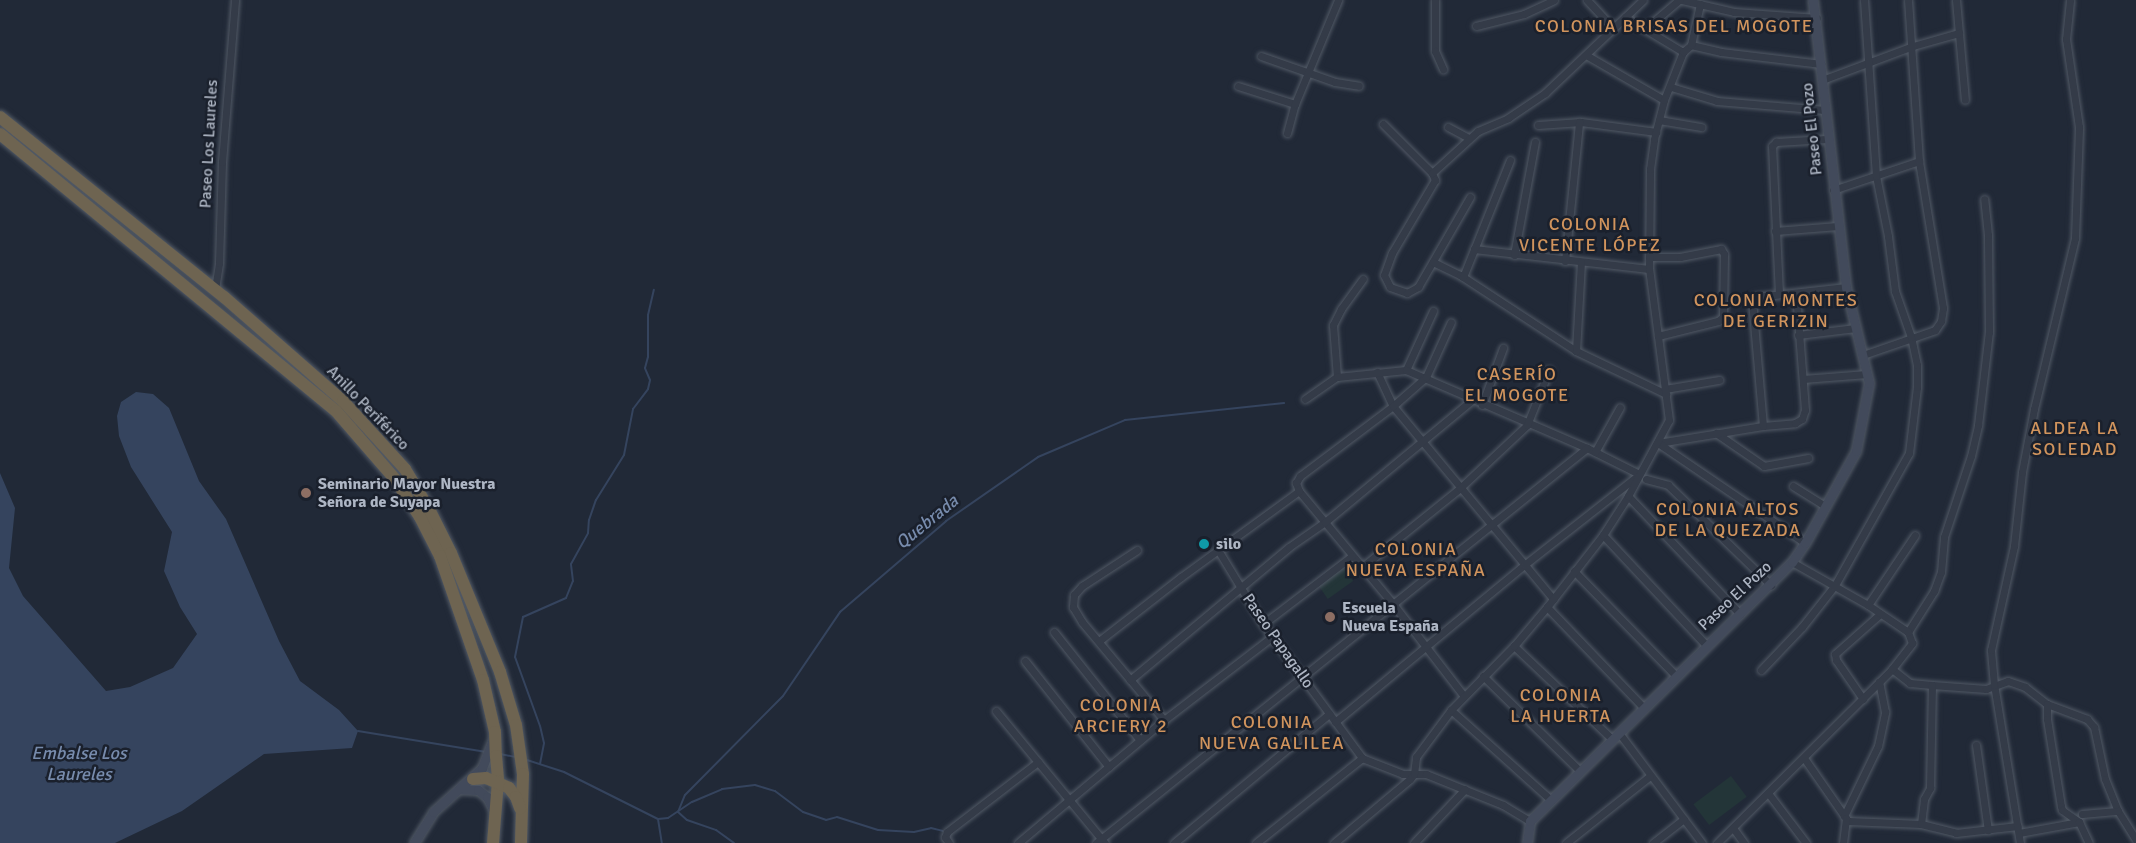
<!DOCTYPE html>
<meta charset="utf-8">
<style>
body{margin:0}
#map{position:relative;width:2136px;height:843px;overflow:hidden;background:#212937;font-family:Signika,sans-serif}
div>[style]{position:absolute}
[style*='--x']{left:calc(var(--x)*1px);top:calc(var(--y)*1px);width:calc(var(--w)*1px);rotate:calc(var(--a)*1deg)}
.green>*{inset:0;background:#233538;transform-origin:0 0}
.water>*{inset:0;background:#35445e}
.stream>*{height:2px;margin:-1px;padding:0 1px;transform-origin:1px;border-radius:1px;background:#35445e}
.roads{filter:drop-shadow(0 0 2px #515965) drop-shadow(0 0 2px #515965)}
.street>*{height:7px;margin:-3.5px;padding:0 3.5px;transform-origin:3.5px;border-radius:3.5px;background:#343b48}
.secondary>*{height:9px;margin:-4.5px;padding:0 4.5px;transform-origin:4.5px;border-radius:4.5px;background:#424a5b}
.highway>*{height:12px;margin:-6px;padding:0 6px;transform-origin:6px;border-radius:6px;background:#6e6451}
.dots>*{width:16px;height:16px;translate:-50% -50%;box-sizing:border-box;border:3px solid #1a202c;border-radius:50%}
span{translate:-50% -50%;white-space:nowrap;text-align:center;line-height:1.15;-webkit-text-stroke:5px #1a202c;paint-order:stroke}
.street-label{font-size:16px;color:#aeb6c4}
.poi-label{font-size:16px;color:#aeb6c4;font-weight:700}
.left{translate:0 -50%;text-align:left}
.neighbourhood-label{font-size:18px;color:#d1945d;letter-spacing:1.5px}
.water-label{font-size:18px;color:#778bac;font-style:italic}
</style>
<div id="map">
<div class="green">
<i style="left:1344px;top:568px;width:16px;height:31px;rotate:55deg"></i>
<i style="left:1731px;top:776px;width:26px;height:47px;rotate:53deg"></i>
</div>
<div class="water">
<i style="clip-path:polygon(136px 392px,153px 394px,169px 408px,199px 481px,226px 519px,279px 641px,300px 681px,339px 710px,358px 731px,352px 748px,264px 754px,182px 811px,115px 843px,0 843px,0 473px,15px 508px,9px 568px,23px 596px,106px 691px,130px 687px,173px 668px,197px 634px,180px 607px,164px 571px,172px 532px,131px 467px,119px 436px,117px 416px,121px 402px)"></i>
</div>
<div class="stream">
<i style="--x:358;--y:731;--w:130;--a:9.3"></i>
<i style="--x:500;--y:754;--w:15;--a:11"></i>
<i style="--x:527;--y:760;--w:39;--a:18"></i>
<i style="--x:564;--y:772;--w:105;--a:26.6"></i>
<i style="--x:658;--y:819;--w:10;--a:-6"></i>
<i style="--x:668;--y:818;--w:29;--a:-34"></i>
<i style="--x:692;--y:802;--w:33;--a:-23"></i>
<i style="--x:722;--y:789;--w:33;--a:-7"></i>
<i style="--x:755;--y:785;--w:21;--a:17"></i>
<i style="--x:775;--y:791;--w:35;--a:37"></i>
<i style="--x:803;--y:812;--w:24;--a:19"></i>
<i style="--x:826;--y:820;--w:11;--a:-15"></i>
<i style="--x:837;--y:817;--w:43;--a:17.6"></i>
<i style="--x:878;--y:830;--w:36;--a:3"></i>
<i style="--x:914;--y:832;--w:17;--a:-13"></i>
<i style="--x:931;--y:828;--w:12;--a:14"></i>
<i style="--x:540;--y:764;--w:21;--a:-79"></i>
<i style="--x:544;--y:743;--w:17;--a:-103"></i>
<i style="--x:540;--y:726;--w:73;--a:-109.9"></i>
<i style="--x:515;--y:657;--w:41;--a:-78.7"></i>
<i style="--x:523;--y:617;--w:47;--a:-23.8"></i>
<i style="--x:566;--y:598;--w:18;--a:-68"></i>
<i style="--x:573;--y:581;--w:17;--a:-97"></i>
<i style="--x:571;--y:564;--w:35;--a:-61"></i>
<i style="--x:588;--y:533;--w:13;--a:-86"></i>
<i style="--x:589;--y:520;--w:21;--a:-71"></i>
<i style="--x:596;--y:500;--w:53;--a:-58.1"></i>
<i style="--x:624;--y:455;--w:47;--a:-78.9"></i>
<i style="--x:633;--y:409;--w:25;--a:-53"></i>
<i style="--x:648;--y:389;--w:9;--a:-77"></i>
<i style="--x:650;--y:380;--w:13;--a:-113"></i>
<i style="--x:645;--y:368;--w:11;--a:-75"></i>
<i style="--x:648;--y:357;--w:42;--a:-90"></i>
<i style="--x:648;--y:315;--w:26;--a:-77"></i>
<i style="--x:678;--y:812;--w:18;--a:-68"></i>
<i style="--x:685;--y:795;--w:139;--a:-45.3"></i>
<i style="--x:783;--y:696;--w:102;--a:-55.8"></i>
<i style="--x:840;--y:612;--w:140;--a:-40.6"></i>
<i style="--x:946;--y:521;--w:112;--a:-34.8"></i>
<i style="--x:1038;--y:457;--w:95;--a:-23"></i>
<i style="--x:1125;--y:420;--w:160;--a:-6.1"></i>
<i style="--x:678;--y:812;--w:12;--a:42"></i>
<i style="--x:687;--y:820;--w:31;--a:19"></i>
<i style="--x:716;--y:830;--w:22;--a:36"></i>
<i style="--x:658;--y:819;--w:24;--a:81"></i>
</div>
<div class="roads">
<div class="street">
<i style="--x:1435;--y:0;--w:51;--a:90"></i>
<i style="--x:1435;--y:51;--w:20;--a:66"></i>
<i style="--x:1587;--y:0;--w:38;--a:47"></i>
<i style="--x:1682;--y:0;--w:53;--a:13"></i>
<i style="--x:1734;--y:12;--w:83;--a:4.1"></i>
<i style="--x:1956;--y:0;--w:100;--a:84.9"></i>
<i style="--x:1625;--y:17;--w:68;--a:31.1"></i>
<i style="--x:1476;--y:26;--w:49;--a:-14"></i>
<i style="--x:1524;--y:14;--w:33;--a:-25"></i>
<i style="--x:1645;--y:29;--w:45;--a:-40.5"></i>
<i style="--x:1691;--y:45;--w:31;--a:13"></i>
<i style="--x:1721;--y:52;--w:101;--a:6.8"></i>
<i style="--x:1586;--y:55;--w:90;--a:30"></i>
<i style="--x:1261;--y:56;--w:78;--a:19.4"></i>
<i style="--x:1335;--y:82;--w:24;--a:9"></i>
<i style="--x:1822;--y:80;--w:97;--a:-20.5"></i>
<i style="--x:1913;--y:46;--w:48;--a:-15.8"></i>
<i style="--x:1238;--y:86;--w:60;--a:17.5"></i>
<i style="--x:1671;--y:87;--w:48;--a:16.9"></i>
<i style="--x:1717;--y:101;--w:108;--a:4.8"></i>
<i style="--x:1659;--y:120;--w:43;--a:9.5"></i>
<i style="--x:1383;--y:124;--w:69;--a:45"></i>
<i style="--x:1432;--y:173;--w:8;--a:67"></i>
<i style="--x:1435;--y:180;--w:85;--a:120.5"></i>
<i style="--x:1392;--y:253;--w:23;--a:110"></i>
<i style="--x:1384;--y:275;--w:13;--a:63"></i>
<i style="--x:1390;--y:287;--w:18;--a:19"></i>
<i style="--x:1407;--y:293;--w:13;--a:-29"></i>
<i style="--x:1418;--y:287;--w:104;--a:-60"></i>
<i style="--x:1538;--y:125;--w:43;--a:-4"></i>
<i style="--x:1581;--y:122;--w:76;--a:7.6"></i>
<i style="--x:1448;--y:127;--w:24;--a:28"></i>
<i style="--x:1287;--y:133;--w:30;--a:-75"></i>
<i style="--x:1295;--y:104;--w:113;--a:-67.5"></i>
<i style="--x:1432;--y:173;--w:62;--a:-42.4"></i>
<i style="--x:1478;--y:131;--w:33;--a:-23"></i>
<i style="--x:1508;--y:118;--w:45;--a:-34"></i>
<i style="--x:1545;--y:93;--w:135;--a:-43.5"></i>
<i style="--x:1833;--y:190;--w:91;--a:-18.6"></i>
<i style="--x:1775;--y:231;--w:63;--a:-4.5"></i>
<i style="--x:1474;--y:249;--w:176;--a:6.5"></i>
<i style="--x:1514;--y:255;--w:115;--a:-79.5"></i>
<i style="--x:1649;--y:257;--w:31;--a:0"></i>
<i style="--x:1680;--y:257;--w:42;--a:-11"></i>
<i style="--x:1721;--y:249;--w:6;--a:59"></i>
<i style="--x:1724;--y:254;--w:63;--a:90.9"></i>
<i style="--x:1723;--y:317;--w:6;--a:141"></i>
<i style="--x:1718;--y:321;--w:62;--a:166"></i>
<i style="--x:1565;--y:261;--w:140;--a:-84.2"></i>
<i style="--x:1433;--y:262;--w:30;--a:26"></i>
<i style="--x:1460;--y:275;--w:139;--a:33.2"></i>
<i style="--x:1576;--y:351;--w:100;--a:25.5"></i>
<i style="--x:1463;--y:277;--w:126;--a:-68.1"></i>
<i style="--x:215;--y:289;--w:26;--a:-81"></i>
<i style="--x:219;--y:263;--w:101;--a:-88.3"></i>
<i style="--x:222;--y:162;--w:163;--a:-85.4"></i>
<i style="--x:1779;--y:294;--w:148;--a:-92.7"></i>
<i style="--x:1772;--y:146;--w:6;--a:-45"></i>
<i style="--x:1776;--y:142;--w:51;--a:-3.4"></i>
<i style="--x:1798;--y:335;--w:58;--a:-6.9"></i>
<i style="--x:1576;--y:351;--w:89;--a:-86.8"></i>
<i style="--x:1863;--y:355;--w:76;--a:-19.1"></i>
<i style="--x:1935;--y:330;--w:11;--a:-56"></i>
<i style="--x:1941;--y:321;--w:13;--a:-81"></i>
<i style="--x:1943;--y:308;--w:149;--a:-99.3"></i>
<i style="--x:1919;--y:161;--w:161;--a:-93.9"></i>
<i style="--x:1406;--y:370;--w:65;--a:-65.4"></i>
<i style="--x:1377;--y:372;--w:38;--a:65"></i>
<i style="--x:1393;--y:406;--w:251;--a:50.3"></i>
<i style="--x:1337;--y:377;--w:52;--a:-94.4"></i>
<i style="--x:1333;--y:325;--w:18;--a:-63"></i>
<i style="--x:1341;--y:309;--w:37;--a:-54"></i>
<i style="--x:1803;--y:379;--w:64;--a:-4.5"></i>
<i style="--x:1665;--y:389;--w:55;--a:-9.5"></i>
<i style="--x:1305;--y:399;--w:39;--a:-35"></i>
<i style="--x:1337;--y:377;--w:69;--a:-5.8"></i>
<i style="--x:1406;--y:370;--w:197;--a:23.3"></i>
<i style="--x:1587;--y:448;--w:58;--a:26.6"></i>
<i style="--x:1482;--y:405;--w:61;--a:-69.8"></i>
<i style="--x:1763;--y:426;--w:32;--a:-5"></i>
<i style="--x:1795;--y:423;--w:8;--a:-30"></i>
<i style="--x:1802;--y:419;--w:9;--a:-72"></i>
<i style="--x:1805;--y:410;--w:117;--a:-94.4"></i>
<i style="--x:1716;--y:433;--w:58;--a:34.5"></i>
<i style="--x:1764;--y:466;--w:45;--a:-10.3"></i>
<i style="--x:1658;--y:443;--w:106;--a:-9.2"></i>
<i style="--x:1763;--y:426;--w:126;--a:-95"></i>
<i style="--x:1752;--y:300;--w:5;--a:-37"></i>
<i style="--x:1756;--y:297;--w:91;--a:-6.3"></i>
<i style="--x:1658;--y:443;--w:178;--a:34.2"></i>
<i style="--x:1595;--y:452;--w:51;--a:-60.9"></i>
<i style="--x:1646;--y:479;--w:23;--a:15"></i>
<i style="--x:1668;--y:485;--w:144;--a:44.2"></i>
<i style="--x:1793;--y:486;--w:38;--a:32"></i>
<i style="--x:1299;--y:491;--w:147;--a:50.2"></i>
<i style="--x:1393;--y:604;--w:115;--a:52.4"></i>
<i style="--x:1628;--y:496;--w:163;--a:46.5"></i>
<i style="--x:1603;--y:535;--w:151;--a:46.9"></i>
<i style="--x:1137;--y:550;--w:66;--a:146.8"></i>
<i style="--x:1082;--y:586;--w:12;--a:132"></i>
<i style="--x:1074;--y:595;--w:12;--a:95"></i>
<i style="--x:1073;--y:607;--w:17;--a:59"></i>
<i style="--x:1082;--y:622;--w:128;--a:50.1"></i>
<i style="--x:1218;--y:550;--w:87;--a:58.7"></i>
<i style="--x:1263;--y:624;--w:167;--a:53.5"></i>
<i style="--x:1362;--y:758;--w:44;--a:21.3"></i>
<i style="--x:1403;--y:774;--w:23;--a:0"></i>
<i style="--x:1426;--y:774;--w:83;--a:21.9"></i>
<i style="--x:1503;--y:805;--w:31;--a:31"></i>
<i style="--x:1361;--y:568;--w:127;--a:-38.9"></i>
<i style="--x:1460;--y:488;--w:92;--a:-43.2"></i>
<i style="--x:1527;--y:425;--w:59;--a:-68.2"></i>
<i style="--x:1574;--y:571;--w:145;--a:45.8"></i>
<i style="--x:1868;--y:605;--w:84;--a:-56.1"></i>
<i style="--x:1547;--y:607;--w:140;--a:46.2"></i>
<i style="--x:1263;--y:624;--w:112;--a:-37.4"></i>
<i style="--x:1054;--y:632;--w:138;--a:51.5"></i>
<i style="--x:1908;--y:632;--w:49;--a:-57.6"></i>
<i style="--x:1934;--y:591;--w:20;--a:-70"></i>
<i style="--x:1941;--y:572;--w:35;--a:-85"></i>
<i style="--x:1944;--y:537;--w:85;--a:-71.6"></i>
<i style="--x:1971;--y:456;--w:32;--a:-77"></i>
<i style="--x:1978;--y:425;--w:94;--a:-83.3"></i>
<i style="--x:1989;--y:332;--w:97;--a:-90.6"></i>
<i style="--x:1988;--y:235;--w:36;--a:-96"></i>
<i style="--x:1099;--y:641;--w:104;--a:-38"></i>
<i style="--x:1181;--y:577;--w:146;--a:-36.1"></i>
<i style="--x:1299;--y:491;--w:9;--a:-111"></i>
<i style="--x:1296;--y:483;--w:8;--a:-60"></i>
<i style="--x:1300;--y:476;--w:116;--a:-37"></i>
<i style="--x:1393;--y:406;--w:44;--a:-41.3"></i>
<i style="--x:1426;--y:377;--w:60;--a:-65.6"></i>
<i style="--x:1514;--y:646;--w:135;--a:43.5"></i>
<i style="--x:1025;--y:661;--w:135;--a:51.6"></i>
<i style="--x:1892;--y:669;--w:23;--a:38"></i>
<i style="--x:1910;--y:683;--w:22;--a:5"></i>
<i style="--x:1932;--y:685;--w:54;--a:4.2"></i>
<i style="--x:1986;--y:689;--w:23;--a:-20"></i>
<i style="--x:2008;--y:681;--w:18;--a:19"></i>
<i style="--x:2025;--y:687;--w:28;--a:38"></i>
<i style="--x:2047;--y:704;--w:43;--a:20.6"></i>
<i style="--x:2087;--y:719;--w:11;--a:49"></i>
<i style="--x:2094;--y:727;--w:53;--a:78.1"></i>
<i style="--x:2105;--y:779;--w:35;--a:68"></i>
<i style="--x:2118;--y:811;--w:34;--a:58"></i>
<i style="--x:1761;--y:670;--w:59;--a:-46.4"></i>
<i style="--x:1802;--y:627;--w:53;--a:-51.8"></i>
<i style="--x:1835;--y:585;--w:151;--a:-60.7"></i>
<i style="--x:1909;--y:453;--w:66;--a:-83.1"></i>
<i style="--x:1917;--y:387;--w:22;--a:-90"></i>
<i style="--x:1917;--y:365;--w:29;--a:-102"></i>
<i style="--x:1911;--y:337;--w:49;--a:-109.2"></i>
<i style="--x:1895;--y:291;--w:55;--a:-97.3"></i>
<i style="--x:1888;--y:236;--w:61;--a:-101.3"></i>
<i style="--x:1876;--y:176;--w:176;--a:-93.9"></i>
<i style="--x:1483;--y:676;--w:136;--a:44.4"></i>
<i style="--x:1130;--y:680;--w:207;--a:-39.9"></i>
<i style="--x:1289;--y:547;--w:44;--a:-34.8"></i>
<i style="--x:1325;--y:522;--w:191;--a:-39.7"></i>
<i style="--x:1863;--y:699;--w:47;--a:-124.7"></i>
<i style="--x:1836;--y:660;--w:6;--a:-99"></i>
<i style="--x:1835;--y:654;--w:60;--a:-41.6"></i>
<i style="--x:2047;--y:704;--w:15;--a:90"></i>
<i style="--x:2047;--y:719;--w:88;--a:80.9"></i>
<i style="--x:2061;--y:806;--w:4;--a:76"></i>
<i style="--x:2062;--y:810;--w:21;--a:35"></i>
<i style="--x:1451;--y:710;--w:135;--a:42"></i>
<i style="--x:996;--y:711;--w:171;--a:50.5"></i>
<i style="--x:1335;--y:722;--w:246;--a:-39.7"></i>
<i style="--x:1524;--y:565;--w:141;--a:-38.1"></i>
<i style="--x:1619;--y:733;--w:138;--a:53"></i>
<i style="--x:1976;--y:745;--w:86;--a:82"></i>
<i style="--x:1804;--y:758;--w:77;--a:55.1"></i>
<i style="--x:1848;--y:821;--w:73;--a:2.4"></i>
<i style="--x:1921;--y:824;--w:25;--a:-83"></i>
<i style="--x:1924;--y:799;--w:13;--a:-61"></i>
<i style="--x:1930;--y:788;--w:103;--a:-88.9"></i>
<i style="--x:1768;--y:793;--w:63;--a:52.8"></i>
<i style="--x:2082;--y:814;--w:36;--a:-5"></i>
<i style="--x:1844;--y:816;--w:78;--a:-64.1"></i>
<i style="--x:1878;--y:746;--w:35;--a:-78"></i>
<i style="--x:1885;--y:712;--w:31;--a:-101"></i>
<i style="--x:1921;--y:824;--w:36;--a:14"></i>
<i style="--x:1956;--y:833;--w:62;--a:-6.4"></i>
<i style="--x:1733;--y:828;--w:19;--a:54"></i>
<i style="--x:2019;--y:833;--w:61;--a:-10.4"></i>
<i style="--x:2079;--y:822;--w:23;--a:65"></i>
<i style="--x:949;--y:843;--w:7;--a:-124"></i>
<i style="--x:945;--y:837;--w:5;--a:-68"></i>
<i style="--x:947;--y:832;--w:115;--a:-37.6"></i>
<i style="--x:1018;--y:843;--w:191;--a:-40.1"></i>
<i style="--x:1164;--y:720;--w:138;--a:-37.6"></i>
<i style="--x:1096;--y:843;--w:630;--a:-38.82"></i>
<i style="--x:1174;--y:843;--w:202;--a:-39.8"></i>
<i style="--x:1256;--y:843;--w:136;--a:-38.7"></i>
<i style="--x:1334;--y:843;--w:99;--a:-40.1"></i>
<i style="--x:1410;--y:779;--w:6;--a:-51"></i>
<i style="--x:1414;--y:774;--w:17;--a:-83"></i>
<i style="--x:1416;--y:757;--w:59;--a:-53.3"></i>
<i style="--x:1451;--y:710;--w:90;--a:-45.5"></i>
<i style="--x:1514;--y:646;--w:51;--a:-49.8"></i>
<i style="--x:1547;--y:607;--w:91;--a:-52.1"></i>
<i style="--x:1603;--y:535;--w:46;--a:-57.3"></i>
<i style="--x:1628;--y:496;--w:86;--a:-61.7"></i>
<i style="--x:1669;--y:420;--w:152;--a:-97.5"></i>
<i style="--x:1649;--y:269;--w:100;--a:-89.4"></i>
<i style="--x:1650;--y:169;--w:30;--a:-82"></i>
<i style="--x:1654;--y:139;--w:40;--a:-75.6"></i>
<i style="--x:1664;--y:100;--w:52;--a:-68.4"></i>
<i style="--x:1683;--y:52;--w:11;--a:-41"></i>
<i style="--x:1691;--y:45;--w:42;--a:-77.6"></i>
<i style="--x:1414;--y:843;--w:74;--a:-46.6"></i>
<i style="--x:1566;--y:843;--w:107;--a:-38.6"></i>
<i style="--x:1653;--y:843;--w:39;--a:-38"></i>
<i style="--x:1717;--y:843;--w:247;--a:-44.8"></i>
<i style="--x:1892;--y:669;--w:33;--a:-52"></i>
<i style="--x:1912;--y:643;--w:12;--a:-110"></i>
<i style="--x:1908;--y:632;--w:48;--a:-146"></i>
<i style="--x:1868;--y:605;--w:87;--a:-150.5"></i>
<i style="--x:1843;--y:843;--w:25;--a:-83"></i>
<i style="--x:2020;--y:843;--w:160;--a:-99.3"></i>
<i style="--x:1994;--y:685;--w:35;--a:-95"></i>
<i style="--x:1991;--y:650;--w:107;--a:-77.5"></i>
<i style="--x:2014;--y:546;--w:74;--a:-83.8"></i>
<i style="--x:2022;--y:472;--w:64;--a:-79.2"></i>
<i style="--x:2034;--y:409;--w:176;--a:-76.5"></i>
<i style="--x:2075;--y:238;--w:111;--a:-87.9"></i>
<i style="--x:2079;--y:127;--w:89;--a:-98.4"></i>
<i style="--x:2066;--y:39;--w:39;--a:-84"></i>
</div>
<div class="secondary">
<i style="--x:460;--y:789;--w:18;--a:3"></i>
<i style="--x:478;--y:790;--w:11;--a:38"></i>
<i style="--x:487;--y:797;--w:20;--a:63"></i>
<i style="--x:414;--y:843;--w:36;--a:-58"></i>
<i style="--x:433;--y:812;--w:66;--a:-41.9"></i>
<i style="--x:482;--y:768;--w:30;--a:-69"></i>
<i style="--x:1527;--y:843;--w:22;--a:-82"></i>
<i style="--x:1530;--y:821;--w:368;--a:-44.7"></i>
<i style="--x:1792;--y:562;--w:23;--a:-56"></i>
<i style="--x:1805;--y:543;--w:105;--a:-61"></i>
<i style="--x:1856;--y:451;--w:69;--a:-79.2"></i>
<i style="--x:1869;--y:383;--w:99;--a:-103.5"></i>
<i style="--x:1846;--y:287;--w:289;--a:-96.6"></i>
</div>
<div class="highway">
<i style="--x:0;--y:117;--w:287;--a:38.8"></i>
<i style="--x:224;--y:297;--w:158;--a:41.2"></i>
<i style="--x:343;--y:401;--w:92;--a:47.6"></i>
<i style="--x:405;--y:469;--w:47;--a:59"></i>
<i style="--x:429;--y:509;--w:49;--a:63.4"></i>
<i style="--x:451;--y:553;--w:129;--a:67.6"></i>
<i style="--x:500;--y:672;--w:55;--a:73.2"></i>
<i style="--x:516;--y:725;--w:49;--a:81.9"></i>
<i style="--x:523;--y:774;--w:69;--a:91.7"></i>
<i style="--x:0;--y:134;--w:435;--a:39.5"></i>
<i style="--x:336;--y:411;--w:89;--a:49.1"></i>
<i style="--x:394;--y:478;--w:47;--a:56.3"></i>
<i style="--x:420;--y:517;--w:44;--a:62.9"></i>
<i style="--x:440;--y:556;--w:131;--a:70.9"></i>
<i style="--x:483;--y:680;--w:53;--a:77"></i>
<i style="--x:495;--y:732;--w:24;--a:88"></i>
<i style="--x:496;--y:756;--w:25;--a:85"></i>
<i style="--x:498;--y:781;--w:62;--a:94.6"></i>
<i style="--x:473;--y:779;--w:13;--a:-4"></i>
<i style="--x:486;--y:778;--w:25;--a:23"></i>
<i style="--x:509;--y:788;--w:11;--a:52"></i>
<i style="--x:516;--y:797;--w:12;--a:70"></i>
</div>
</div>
<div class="dots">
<i style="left:306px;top:493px;background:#8d6e63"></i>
<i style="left:1204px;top:544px;background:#0f9aa8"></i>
<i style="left:1330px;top:617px;background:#8d6e63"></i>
</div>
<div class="street-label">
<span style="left:1812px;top:129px;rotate:-96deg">Paseo El Pozo</span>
<span style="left:209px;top:144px;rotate:-87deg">Paseo Los Laureles</span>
<span style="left:368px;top:408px;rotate:46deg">Anillo Periférico</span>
<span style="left:1735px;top:596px;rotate:-43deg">Paseo El Pozo</span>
<span style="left:1278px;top:641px;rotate:55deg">Paseo Papagallo</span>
</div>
<div class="poi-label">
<span class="left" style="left:318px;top:493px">Seminario Mayor Nuestra<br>Señora de Suyapa</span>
<span class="left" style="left:1216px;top:544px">silo</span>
<span class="left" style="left:1342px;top:617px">Escuela<br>Nueva España</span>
</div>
<div class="neighbourhood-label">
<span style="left:1674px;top:26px">COLONIA BRISAS DEL MOGOTE</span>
<span style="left:1590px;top:235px">COLONIA<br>VICENTE LÓPEZ</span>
<span style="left:1776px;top:311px">COLONIA MONTES<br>DE GERIZIN</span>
<span style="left:1517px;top:385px">CASERÍO<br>EL MOGOTE</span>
<span style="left:2075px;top:439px">ALDEA LA<br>SOLEDAD</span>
<span style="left:1728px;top:520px">COLONIA ALTOS<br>DE LA QUEZADA</span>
<span style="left:1416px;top:560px">COLONIA<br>NUEVA ESPAÑA</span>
<span style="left:1561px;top:706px">COLONIA<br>LA HUERTA</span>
<span style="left:1121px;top:716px">COLONIA<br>ARCIERY 2</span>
<span style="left:1272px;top:733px">COLONIA<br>NUEVA GALILEA</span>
</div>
<div class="water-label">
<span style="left:927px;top:522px;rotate:-39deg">Quebrada</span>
<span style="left:79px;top:764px">Embalse Los<br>Laureles</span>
</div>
</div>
